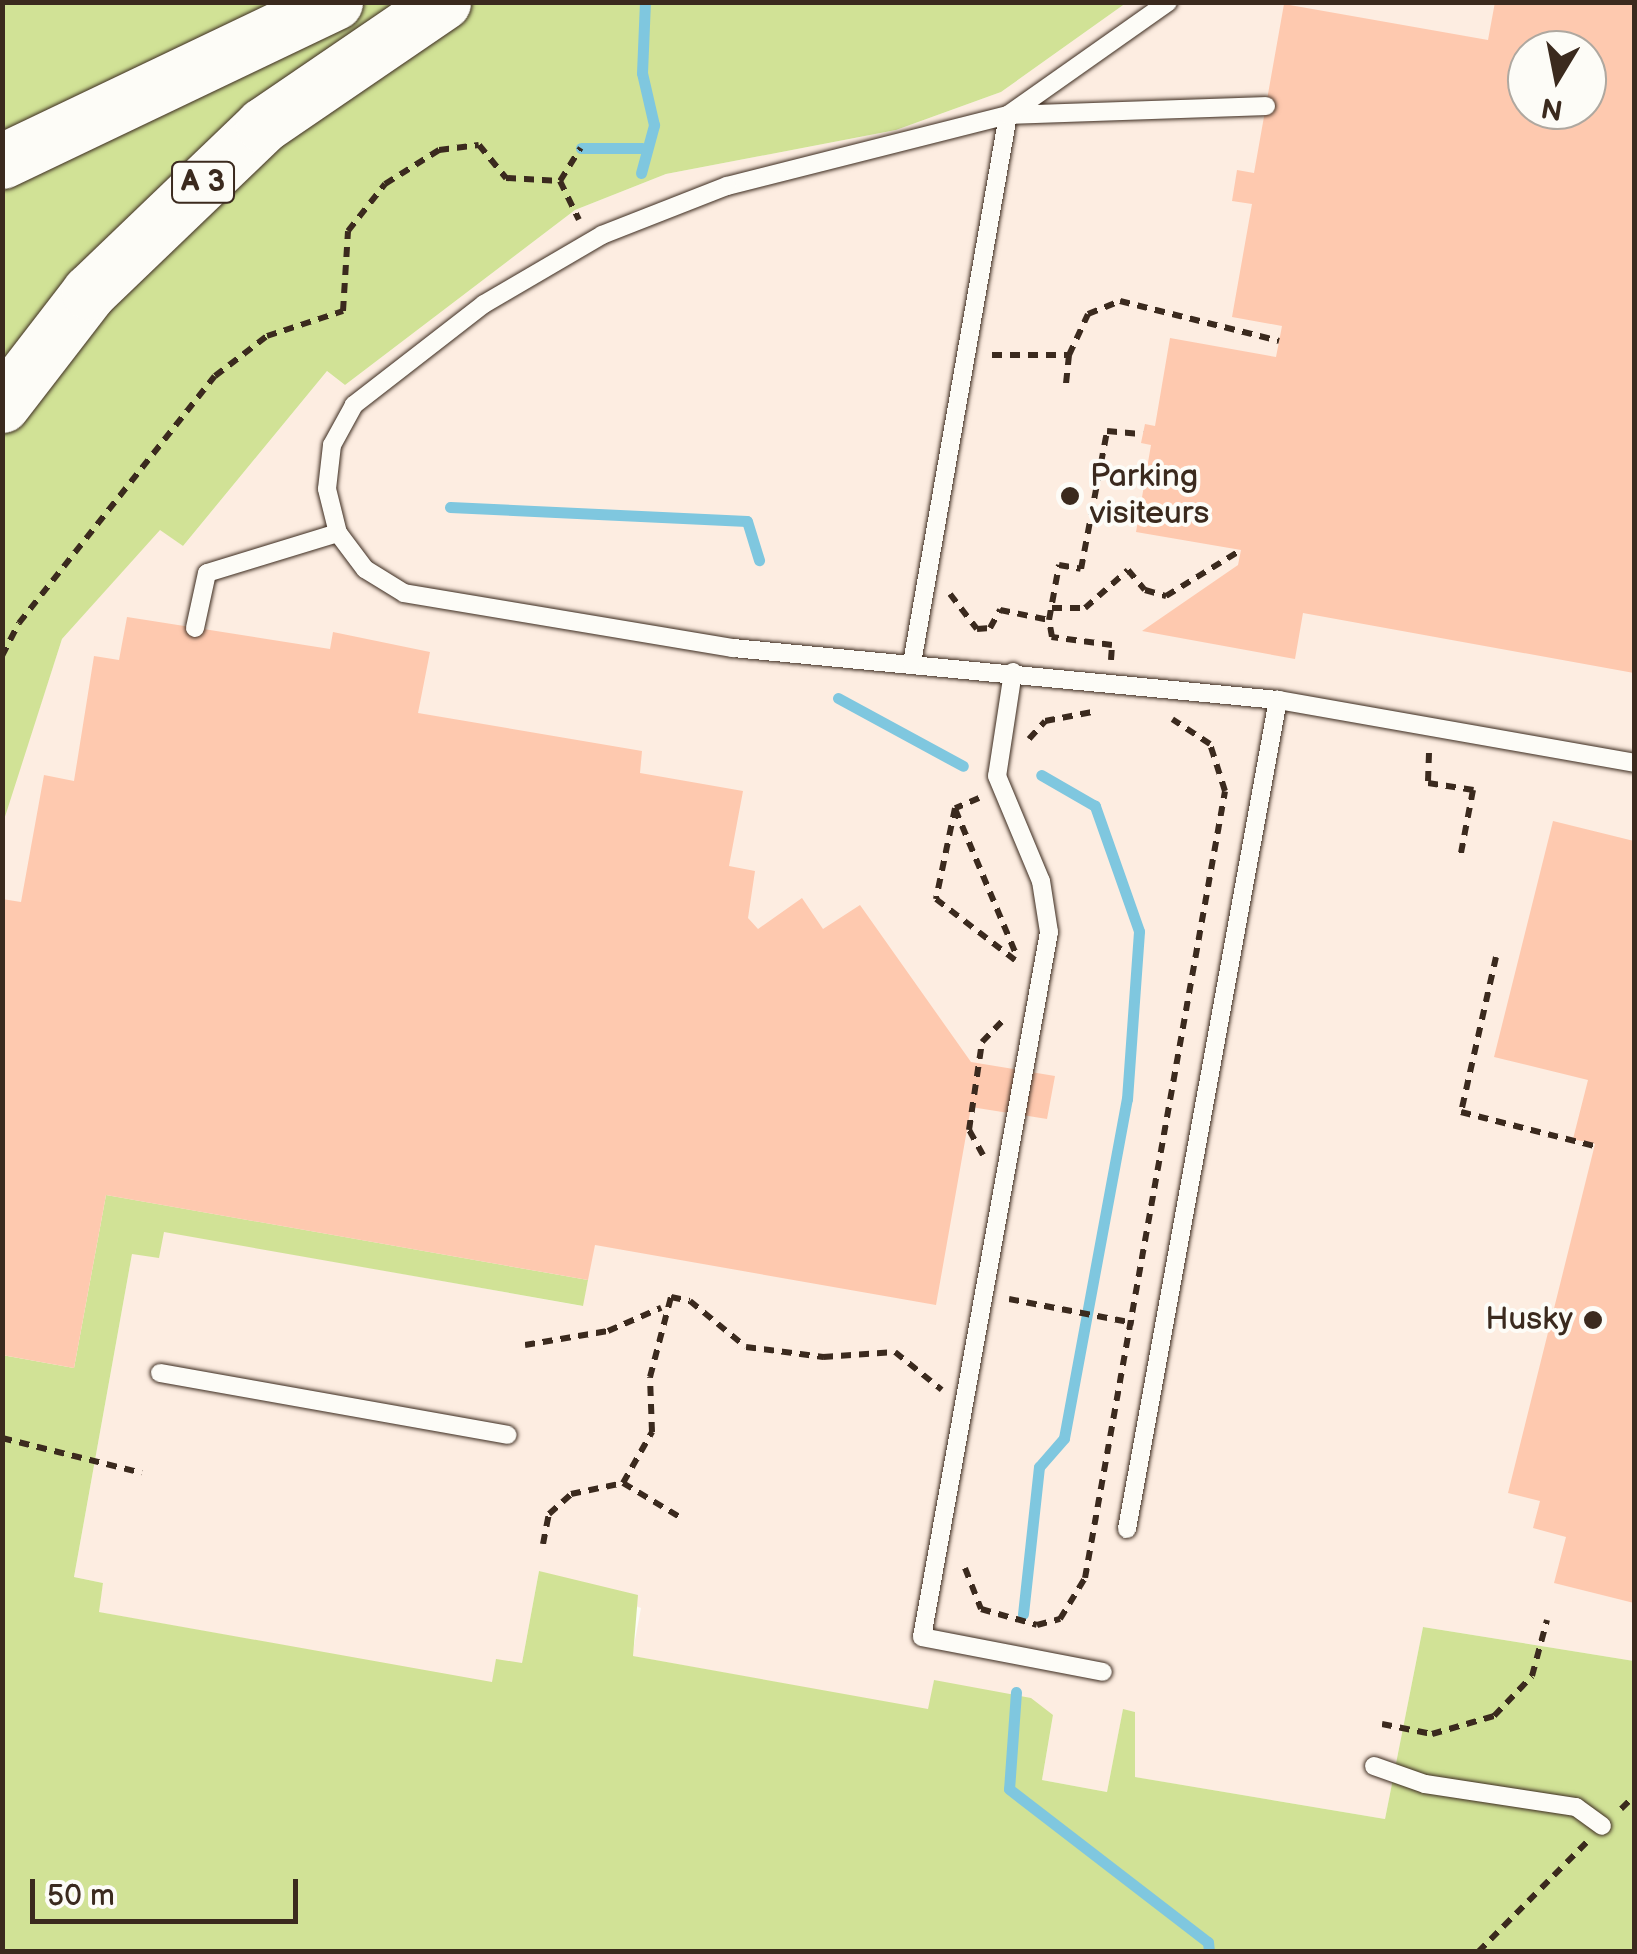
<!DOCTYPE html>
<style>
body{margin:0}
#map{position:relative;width:1637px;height:1954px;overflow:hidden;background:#fdfcf7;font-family:"Balsamiq Sans",sans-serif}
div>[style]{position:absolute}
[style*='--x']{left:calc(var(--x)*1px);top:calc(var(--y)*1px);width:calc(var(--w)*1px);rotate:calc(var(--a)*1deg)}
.built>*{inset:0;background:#fdede1}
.green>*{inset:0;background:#d1e296}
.stream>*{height:11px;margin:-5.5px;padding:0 5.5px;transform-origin:5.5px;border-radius:5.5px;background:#7fc7df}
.building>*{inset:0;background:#fec9af}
.path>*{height:6px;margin-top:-3px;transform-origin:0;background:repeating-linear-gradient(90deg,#3b2a1e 0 10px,transparent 0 18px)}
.roads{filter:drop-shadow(0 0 2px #3b2a1e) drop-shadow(0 0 2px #3b2a1e)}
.service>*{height:18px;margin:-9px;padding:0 9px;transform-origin:9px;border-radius:9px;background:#fdfcf7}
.motorway>*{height:55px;margin:-27.5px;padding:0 27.5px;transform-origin:27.5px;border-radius:27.5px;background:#fdfcf7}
.dots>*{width:28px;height:28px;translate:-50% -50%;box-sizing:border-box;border:5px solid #fdfcf7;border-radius:50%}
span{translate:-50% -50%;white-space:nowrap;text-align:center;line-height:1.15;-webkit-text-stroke:8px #fdfcf7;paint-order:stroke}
.shield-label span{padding:2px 8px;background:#fdfcf7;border:2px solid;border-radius:8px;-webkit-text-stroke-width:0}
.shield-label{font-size:30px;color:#3b2a1e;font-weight:700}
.poi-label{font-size:32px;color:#3b2a1e}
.left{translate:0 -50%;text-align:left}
.right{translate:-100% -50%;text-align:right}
.frame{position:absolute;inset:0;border:5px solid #3b2a1e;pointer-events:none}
.north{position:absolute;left:1507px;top:30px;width:100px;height:100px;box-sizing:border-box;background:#fdfcf7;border:2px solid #afa8a0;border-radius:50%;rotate:190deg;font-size:28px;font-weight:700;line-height:40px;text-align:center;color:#3b2a1e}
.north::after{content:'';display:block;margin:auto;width:35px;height:45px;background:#3b2a1e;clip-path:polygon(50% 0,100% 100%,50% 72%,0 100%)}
.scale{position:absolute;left:30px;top:1879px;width:268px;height:45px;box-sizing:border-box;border:5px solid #3b2a1e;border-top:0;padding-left:12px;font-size:30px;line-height:35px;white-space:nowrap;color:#3b2a1e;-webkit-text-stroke:8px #fdfcf7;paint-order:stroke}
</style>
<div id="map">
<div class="built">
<i style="clip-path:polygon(evenodd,1126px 3px,1634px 3px,1634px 1661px,1423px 1627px,1385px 1819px,1134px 1777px,1135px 1712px,1123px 1710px,1107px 1792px,1042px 1780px,1053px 1715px,934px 1680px,929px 1710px,632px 1656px,641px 1608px,539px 1571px,522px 1663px,492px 1683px,98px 1612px,103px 1583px,74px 1577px,132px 1254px,164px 1231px,582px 1306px,588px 1280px,106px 1196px,74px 1368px,3px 1355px,2px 823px,62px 639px,160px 529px,183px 546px,327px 371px,345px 385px,575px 210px,666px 174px,896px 130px,1001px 92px,1126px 3px,1527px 50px,1587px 50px,1587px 110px,1527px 110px,1527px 50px)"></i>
</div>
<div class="green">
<i style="clip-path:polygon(3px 3px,1126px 3px,1001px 92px,896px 130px,666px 174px,575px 210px,345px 385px,327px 371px,183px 546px,160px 530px,62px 639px,3px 823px)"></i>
<i style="clip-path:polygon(106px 1195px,588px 1280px,583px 1306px,164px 1232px,159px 1258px,132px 1254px,74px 1577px,103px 1583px,99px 1612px,492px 1682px,496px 1659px,522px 1663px,539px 1571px,638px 1595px,633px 1656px,928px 1709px,934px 1680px,1031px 1698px,1053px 1715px,1042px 1780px,1107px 1792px,1123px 1709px,1135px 1712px,1135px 1777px,1385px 1819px,1423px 1627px,1634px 1661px,1634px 1951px,3px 1951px,2px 1355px,74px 1368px)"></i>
</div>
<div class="stream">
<i style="--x:581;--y:148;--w:61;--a:0"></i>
<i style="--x:641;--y:173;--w:50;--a:-74.8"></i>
<i style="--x:654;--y:125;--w:53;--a:-103"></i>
<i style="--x:642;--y:73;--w:71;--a:-87.6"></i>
<i style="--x:450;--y:507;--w:297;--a:2.7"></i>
<i style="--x:747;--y:521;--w:41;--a:72.9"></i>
<i style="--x:838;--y:698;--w:142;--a:28.5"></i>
<i style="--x:1023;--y:1614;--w:148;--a:-83.8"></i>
<i style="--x:1039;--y:1467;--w:38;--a:-49"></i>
<i style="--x:1064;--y:1438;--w:345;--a:-79.5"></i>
<i style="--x:1127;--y:1099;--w:168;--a:-85.9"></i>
<i style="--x:1139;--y:931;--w:133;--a:-109.4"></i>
<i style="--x:1095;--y:806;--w:62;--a:-150.1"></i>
<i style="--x:1016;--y:1692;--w:97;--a:94.1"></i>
<i style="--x:1009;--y:1789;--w:251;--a:37.6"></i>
<i style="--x:1208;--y:1942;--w:10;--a:84"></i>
</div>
<div class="building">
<i style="clip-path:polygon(evenodd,1495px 2px,1634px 2px,1634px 673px,1303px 613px,1295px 659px,1142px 631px,1238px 565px,1241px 550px,1136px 532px,1151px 445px,1141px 443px,1145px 424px,1155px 426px,1170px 338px,1276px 357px,1282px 326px,1232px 317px,1252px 204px,1232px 201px,1237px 170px,1254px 173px,1284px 4px,1488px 40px,1495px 2px,1527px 50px,1587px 50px,1587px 110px,1527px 110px,1527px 50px)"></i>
<i style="clip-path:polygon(127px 617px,330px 649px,333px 632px,430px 652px,418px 713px,642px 751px,640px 773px,743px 791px,729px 866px,755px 871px,748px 918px,758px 929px,802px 898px,823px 929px,860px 905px,971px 1062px,1055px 1076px,1047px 1119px,971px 1107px,936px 1305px,595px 1245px,588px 1280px,106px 1195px,74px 1368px,2px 1355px,2px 899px,21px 902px,44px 775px,74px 781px,94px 656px,119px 660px)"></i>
<i style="clip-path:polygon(1553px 821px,1634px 841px,1634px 1603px,1554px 1583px,1566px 1537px,1533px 1528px,1540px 1501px,1508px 1493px,1595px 1144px,1573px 1139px,1588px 1080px,1494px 1057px)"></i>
</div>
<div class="path">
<i style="--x:560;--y:181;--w:39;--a:-58"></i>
<i style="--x:992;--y:355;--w:77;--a:0"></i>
<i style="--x:1069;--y:355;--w:30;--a:96"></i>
<i style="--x:1069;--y:355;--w:45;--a:-65.1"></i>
<i style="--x:1088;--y:314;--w:35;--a:-22"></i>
<i style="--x:1120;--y:301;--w:164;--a:14.1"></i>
<i style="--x:950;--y:594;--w:44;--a:52.4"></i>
<i style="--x:977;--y:629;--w:13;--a:-4"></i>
<i style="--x:990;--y:628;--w:21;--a:-61"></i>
<i style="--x:1000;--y:610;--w:50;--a:11.5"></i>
<i style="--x:1052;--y:608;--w:33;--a:0"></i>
<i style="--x:1085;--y:608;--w:57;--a:-41.5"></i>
<i style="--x:1128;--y:570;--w:26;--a:50"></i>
<i style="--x:1145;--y:590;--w:22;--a:16"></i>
<i style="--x:1166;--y:596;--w:88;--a:-31.5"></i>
<i style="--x:2;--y:656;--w:37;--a:-63"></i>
<i style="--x:19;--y:623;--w:315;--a:-51.6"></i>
<i style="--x:215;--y:376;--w:66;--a:-37.6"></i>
<i style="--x:267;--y:336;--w:80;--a:-18.2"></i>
<i style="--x:343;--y:311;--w:80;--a:-86.4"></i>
<i style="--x:348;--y:231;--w:60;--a:-51.8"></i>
<i style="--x:385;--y:184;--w:64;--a:-32.2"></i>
<i style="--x:439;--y:150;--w:40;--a:-7.1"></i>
<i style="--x:479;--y:145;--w:43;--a:50.7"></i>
<i style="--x:506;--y:178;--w:54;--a:3.2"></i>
<i style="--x:560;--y:181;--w:43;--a:64"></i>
<i style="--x:1111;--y:660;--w:15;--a:-86"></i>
<i style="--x:1112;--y:645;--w:61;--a:-172.4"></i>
<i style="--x:1052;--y:637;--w:17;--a:-100"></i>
<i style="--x:1049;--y:620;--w:56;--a:-79.7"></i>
<i style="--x:1059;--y:565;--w:22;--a:10"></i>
<i style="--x:1081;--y:569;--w:140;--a:-79.3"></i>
<i style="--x:1107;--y:431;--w:36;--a:5"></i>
<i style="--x:1029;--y:739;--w:24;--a:-48"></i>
<i style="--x:1045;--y:721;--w:48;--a:-10.8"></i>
<i style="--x:1429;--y:753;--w:30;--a:92"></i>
<i style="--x:1428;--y:783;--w:46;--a:8.8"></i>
<i style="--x:1473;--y:790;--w:69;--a:100.8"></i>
<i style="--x:979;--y:798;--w:26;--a:157"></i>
<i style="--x:955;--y:808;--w:93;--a:101.8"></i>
<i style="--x:936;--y:899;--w:100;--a:37.7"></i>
<i style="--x:955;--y:809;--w:157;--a:67.2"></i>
<i style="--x:1496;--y:957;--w:159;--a:102.7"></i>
<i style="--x:1461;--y:1112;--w:137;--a:14.3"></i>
<i style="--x:983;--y:1155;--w:29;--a:-119"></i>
<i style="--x:969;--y:1130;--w:89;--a:-81.6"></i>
<i style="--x:982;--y:1042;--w:35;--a:-46"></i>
<i style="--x:1009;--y:1299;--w:127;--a:10.9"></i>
<i style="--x:525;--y:1345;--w:84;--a:-9.6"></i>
<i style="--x:608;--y:1331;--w:58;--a:-23.5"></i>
<i style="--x:2;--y:1438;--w:144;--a:14"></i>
<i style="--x:623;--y:1483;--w:70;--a:31"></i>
<i style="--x:543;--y:1544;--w:31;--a:-79"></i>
<i style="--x:549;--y:1514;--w:30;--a:-42"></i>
<i style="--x:571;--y:1494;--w:53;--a:-11.9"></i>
<i style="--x:623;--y:1483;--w:59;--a:-60.4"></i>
<i style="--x:652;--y:1432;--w:55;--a:-92.1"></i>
<i style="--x:650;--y:1377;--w:83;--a:-75.3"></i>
<i style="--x:671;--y:1297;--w:19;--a:12"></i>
<i style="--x:690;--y:1301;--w:72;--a:39.4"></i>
<i style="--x:746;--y:1347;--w:78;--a:7.4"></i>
<i style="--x:823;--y:1357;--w:72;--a:-4"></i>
<i style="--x:895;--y:1352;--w:60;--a:39"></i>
<i style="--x:965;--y:1568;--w:44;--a:68.7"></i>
<i style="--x:981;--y:1609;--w:58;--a:15.9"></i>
<i style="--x:1037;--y:1625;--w:24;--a:-15"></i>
<i style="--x:1060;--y:1619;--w:48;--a:-58.6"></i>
<i style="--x:1085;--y:1578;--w:799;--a:-79.91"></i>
<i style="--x:1225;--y:791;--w:49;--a:-107.7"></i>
<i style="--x:1210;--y:744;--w:45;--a:-146.7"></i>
<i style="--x:1382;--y:1724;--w:51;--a:11.3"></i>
<i style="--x:1432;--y:1734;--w:65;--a:-16.2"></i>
<i style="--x:1494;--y:1716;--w:55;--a:-46.5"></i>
<i style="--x:1532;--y:1676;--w:58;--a:-75"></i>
<i style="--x:1621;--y:1809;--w:18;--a:-45"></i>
<i style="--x:1478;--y:1952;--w:155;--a:-45.3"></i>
</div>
<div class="roads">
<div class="service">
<i style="--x:1266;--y:106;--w:258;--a:178"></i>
<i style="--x:1008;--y:115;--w:290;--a:165.8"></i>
<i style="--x:727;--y:186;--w:134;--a:158.6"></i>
<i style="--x:602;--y:235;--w:137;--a:149.7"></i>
<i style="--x:484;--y:304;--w:165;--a:142.2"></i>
<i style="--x:354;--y:405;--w:46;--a:118.8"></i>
<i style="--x:332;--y:445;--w:44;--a:96.5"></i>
<i style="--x:327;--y:489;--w:45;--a:76"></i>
<i style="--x:338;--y:533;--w:45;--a:53.1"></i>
<i style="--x:365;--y:569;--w:46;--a:31.6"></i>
<i style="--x:404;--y:593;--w:334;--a:9.5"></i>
<i style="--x:733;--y:648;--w:547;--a:5.45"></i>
<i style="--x:1278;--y:700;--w:362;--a:10"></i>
<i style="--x:195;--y:628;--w:56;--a:-77.7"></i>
<i style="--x:207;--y:573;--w:137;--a:-17"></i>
<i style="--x:912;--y:663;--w:556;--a:-80.06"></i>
<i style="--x:1008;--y:115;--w:196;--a:-35.2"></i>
<i style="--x:1013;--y:672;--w:105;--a:98.7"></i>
<i style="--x:997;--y:776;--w:114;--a:67.3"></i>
<i style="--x:1041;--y:881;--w:52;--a:81.1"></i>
<i style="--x:1049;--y:932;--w:716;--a:100.21"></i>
<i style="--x:922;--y:1637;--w:184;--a:10.9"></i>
<i style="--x:160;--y:1373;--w:353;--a:10.1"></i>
<i style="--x:1127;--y:1529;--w:843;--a:-79.68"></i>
<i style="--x:1374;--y:1766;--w:54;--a:19.4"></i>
<i style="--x:1425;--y:1784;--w:153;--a:8.7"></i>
<i style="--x:1576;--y:1807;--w:32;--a:36"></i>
</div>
<div class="motorway">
<i style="--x:2;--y:161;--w:369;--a:-25.5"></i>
<i style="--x:2;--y:405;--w:143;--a:-52.4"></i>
<i style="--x:89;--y:292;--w:241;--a:-43.8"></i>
<i style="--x:263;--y:125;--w:218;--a:-34.3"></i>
</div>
</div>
<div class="dots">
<i style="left:1070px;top:496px;background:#3b2a1e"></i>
<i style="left:1593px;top:1320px;background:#3b2a1e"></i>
</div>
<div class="shield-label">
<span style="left:203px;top:182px">A 3</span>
</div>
<div class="poi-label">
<span class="left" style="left:1090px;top:496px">Parking<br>visiteurs</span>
<span class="right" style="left:1573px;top:1320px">Husky</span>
</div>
<div class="frame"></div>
<div class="north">N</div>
<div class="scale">50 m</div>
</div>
